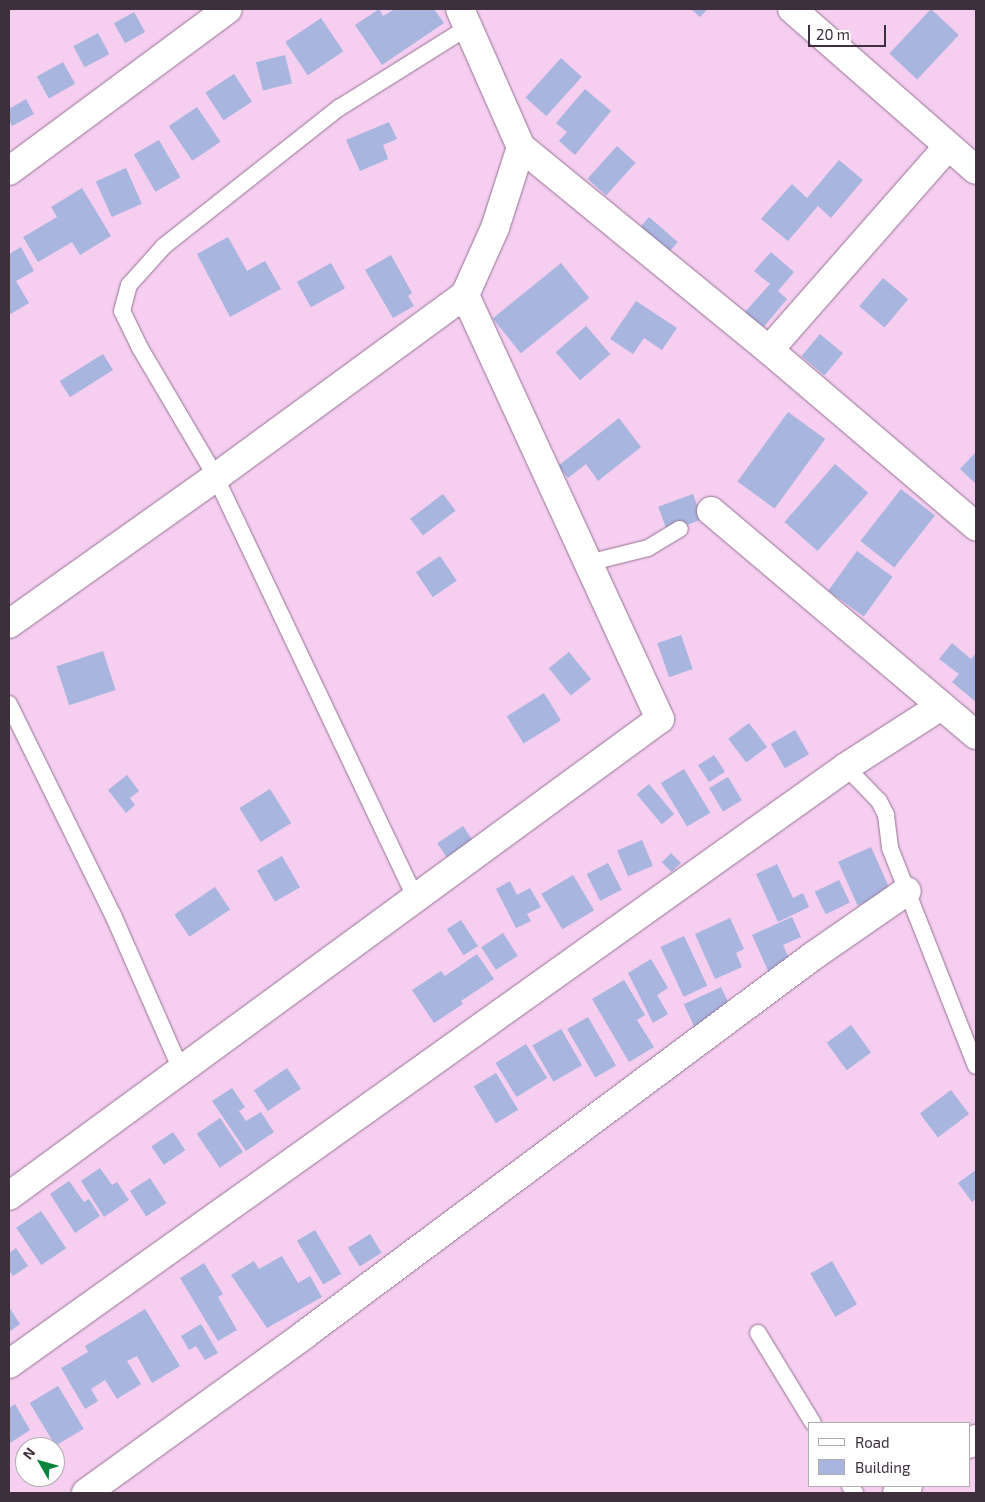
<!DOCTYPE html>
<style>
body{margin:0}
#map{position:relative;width:985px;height:1502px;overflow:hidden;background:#f5cef0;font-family:"Exo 2",sans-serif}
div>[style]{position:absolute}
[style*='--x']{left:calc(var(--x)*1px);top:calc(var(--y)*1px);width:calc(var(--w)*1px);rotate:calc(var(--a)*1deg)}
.building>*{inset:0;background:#a7b5df;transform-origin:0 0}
.roads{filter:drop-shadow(0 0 1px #947190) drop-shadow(0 0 1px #947190)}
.lane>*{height:16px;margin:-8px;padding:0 8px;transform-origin:8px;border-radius:8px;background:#fff}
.street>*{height:28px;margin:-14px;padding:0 14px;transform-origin:14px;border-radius:14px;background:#fff}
span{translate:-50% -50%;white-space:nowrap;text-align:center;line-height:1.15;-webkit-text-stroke:4px #fefefe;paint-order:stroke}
.frame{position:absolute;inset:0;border:10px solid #3e2f3c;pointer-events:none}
.legend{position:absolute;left:808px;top:1422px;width:162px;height:65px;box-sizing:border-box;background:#fefefe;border:1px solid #b1abb0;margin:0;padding:6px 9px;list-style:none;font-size:15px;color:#3e2f3c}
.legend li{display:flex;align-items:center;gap:10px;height:25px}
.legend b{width:25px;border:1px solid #b1abb0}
.north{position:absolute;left:15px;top:1437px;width:50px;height:50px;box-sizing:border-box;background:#fefefe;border:1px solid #b1abb0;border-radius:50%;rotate:308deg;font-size:14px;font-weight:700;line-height:20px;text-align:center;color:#3e2f3c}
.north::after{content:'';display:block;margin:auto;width:18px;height:22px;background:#09843d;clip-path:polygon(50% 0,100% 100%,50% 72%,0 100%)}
.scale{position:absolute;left:808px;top:25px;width:78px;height:22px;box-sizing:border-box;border:2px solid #3e2f3c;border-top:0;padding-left:6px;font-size:15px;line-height:18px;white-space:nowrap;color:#3e2f3c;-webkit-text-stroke:4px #fefefe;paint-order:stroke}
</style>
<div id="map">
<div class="building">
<i style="clip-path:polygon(379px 9px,383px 16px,395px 9px,434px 9px,444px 23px,382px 65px,355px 25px)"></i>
<i style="clip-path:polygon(691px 9px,708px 9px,700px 17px)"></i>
<i style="left:931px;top:9px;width:38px;height:61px;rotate:43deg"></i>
<i style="left:134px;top:12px;width:23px;height:23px;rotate:61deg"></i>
<i style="left:321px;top:18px;width:40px;height:43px;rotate:56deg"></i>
<i style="left:98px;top:33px;width:24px;height:28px;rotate:62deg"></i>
<i style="left:285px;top:55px;width:29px;height:30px;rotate:76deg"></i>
<i style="left:561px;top:58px;width:28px;height:53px;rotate:42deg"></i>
<i style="left:63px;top:62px;width:25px;height:30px;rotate:61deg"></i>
<i style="left:234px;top:74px;width:33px;height:34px;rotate:57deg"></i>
<i style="clip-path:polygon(585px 89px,611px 111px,575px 155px,559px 141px,567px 132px,556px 123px)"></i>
<i style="clip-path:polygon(26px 99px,34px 114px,12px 126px,9px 120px,9px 109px)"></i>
<i style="left:197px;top:107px;width:42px;height:34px;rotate:56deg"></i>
<i style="clip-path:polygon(389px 122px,397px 139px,383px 145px,388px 159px,360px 171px,346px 140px)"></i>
<i style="left:159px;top:140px;width:43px;height:29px;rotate:60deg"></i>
<i style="left:617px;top:146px;width:25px;height:44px;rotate:42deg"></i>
<i style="clip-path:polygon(839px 160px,863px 180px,831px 218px,818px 206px,788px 241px,761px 219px,792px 184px,807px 198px)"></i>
<i style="left:126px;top:168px;width:39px;height:33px;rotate:66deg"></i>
<i style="clip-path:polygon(82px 188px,111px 236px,80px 255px,72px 242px,38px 262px,23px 237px,57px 217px,51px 207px)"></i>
<i style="left:649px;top:217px;width:38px;height:22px;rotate:41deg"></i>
<i style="clip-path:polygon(228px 237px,247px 271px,265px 261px,281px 289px,230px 317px,197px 254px)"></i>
<i style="clip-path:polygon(21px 247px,34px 271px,16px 281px,29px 303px,9px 315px,9px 254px)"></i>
<i style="clip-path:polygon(771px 252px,794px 272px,778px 291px,787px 299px,762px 329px,744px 313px,770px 284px,754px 271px)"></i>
<i style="clip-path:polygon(391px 255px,412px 293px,408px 296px,414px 306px,393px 318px,365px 270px)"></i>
<i style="left:331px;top:263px;width:29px;height:39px;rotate:61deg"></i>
<i style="left:561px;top:263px;width:45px;height:88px;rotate:51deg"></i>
<i style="left:883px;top:278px;width:33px;height:37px;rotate:40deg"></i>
<i style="clip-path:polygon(636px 301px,677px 328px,662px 350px,644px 338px,633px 354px,610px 339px)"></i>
<i style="left:586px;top:326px;width:37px;height:40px;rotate:49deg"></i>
<i style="left:820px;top:334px;width:30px;height:29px;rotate:40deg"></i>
<i style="left:103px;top:354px;width:19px;height:51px;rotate:58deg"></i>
<i style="left:788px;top:412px;width:46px;height:86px;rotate:36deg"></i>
<i style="clip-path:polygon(619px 418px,641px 447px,598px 481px,586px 464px,568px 478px,558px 466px)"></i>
<i style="clip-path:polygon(976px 452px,976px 484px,960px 469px)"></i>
<i style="left:835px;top:464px;width:44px;height:77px;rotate:41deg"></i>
<i style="left:901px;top:489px;width:43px;height:66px;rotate:38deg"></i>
<i style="left:443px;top:494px;width:21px;height:41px;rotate:53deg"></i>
<i style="left:693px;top:494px;width:27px;height:37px;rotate:70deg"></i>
<i style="left:857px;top:551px;width:44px;height:49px;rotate:36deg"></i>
<i style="left:440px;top:556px;width:30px;height:29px;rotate:56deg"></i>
<i style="left:681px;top:635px;width:36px;height:25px;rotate:71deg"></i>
<i style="clip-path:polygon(952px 643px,971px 659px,976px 653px,976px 702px,952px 682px,959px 674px,939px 659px)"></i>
<i style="left:103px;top:651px;width:41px;height:49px;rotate:72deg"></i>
<i style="left:569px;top:652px;width:35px;height:26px;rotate:51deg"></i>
<i style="left:544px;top:693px;width:32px;height:44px;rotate:58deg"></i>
<i style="left:749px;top:723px;width:30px;height:26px;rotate:53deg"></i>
<i style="left:795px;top:730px;width:28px;height:28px;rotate:60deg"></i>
<i style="left:714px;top:755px;width:20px;height:19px;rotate:57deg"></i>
<i style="left:684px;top:769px;width:51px;height:27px;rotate:59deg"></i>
<i style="clip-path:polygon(127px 775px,139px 791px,130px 798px,135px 805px,126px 813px,108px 790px)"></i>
<i style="left:728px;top:777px;width:27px;height:22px;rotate:59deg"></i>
<i style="left:649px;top:784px;width:39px;height:16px;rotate:50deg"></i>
<i style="left:270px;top:789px;width:40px;height:36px;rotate:58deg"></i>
<i style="left:463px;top:826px;width:27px;height:31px;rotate:56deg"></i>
<i style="left:642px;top:840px;width:28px;height:27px;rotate:67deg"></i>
<i style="left:871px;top:847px;width:48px;height:36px;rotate:66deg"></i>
<i style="left:671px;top:853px;width:14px;height:13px;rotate:45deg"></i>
<i style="left:282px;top:856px;width:36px;height:29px;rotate:60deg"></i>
<i style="left:608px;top:863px;width:30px;height:24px;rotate:63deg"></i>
<i style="clip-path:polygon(777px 864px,793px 898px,803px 893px,809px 907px,778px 922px,756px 874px)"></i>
<i style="left:573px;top:875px;width:41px;height:37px;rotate:59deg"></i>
<i style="left:839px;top:880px;width:25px;height:27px;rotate:64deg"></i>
<i style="clip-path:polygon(510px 881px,517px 895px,530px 888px,541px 907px,527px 914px,531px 921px,516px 928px,496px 889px)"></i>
<i style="left:215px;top:887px;width:27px;height:49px;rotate:56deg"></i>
<i style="clip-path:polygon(792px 917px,801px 937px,783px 945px,792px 965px,770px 975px,752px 935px)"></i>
<i style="clip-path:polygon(730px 918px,744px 949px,736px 953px,742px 967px,715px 979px,695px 934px)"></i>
<i style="left:461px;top:920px;width:31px;height:17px;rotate:57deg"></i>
<i style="left:503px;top:933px;width:27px;height:26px;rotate:57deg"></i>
<i style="left:684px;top:936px;width:55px;height:26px;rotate:65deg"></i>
<i style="clip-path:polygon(477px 954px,494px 979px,461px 1001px,463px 1004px,434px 1023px,412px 990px,441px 971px,445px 976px)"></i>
<i style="clip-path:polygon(651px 959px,668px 988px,657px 995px,668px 1014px,653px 1023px,628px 973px)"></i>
<i style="clip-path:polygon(624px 980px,645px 1015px,637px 1020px,654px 1047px,629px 1062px,592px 999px)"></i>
<i style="left:721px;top:987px;width:26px;height:41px;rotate:65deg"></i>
<i style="left:588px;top:1017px;width:56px;height:24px;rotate:60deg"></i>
<i style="left:851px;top:1025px;width:34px;height:30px;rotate:54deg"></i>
<i style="left:561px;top:1029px;width:42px;height:33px;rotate:60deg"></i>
<i style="left:526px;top:1044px;width:40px;height:36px;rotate:58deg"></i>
<i style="left:287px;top:1068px;width:25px;height:40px;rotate:56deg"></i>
<i style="left:496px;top:1073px;width:43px;height:26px;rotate:59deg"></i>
<i style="clip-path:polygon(232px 1088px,245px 1107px,239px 1111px,246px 1121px,261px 1112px,274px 1132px,246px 1151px,212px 1101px)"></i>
<i style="left:951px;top:1090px;width:30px;height:39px;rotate:53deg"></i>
<i style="left:220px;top:1118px;width:41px;height:28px;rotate:56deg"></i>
<i style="left:173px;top:1132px;width:22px;height:26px;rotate:56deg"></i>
<i style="clip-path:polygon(100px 1168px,112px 1185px,117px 1182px,129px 1200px,104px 1217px,81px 1181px)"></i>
<i style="clip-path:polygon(976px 1170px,976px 1199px,972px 1202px,958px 1183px)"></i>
<i style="left:150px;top:1178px;width:30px;height:24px;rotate:57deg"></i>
<i style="clip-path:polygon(69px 1181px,84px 1202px,89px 1199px,100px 1216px,75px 1233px,50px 1194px)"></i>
<i style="left:41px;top:1211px;width:45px;height:30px;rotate:56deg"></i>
<i style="left:315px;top:1230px;width:51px;height:21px;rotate:59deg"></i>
<i style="left:370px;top:1234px;width:22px;height:26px;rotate:58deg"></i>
<i style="clip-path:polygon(16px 1248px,28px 1266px,13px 1276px,9px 1270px,9px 1253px)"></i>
<i style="clip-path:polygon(282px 1256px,298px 1283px,310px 1276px,322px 1297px,267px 1328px,231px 1275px,254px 1261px,259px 1269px)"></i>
<i style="left:832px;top:1261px;width:50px;height:25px;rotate:60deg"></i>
<i style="clip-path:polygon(204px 1263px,223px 1294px,218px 1297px,237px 1330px,218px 1341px,180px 1278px)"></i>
<i style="clip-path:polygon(9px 1307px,20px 1324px,9px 1332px)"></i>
<i style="clip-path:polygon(145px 1309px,180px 1366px,152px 1383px,137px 1356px,127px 1361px,141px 1384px,117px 1399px,105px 1380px,91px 1389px,98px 1401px,85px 1409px,61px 1368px,88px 1352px,85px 1346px)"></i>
<i style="clip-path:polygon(201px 1324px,218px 1353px,205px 1360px,196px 1346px,189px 1350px,181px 1336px)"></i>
<i style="left:58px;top:1386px;width:50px;height:33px;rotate:59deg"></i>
<i style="clip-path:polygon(15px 1404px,30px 1430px,10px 1443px,9px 1408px)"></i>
</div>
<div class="roads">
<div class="lane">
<i style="--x:588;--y:563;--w:62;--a:-14"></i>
<i style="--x:648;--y:548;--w:37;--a:-31"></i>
<i style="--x:9;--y:704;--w:235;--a:63.8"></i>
<i style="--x:113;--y:915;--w:169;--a:66.3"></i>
<i style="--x:846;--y:767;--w:47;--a:45.9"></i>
<i style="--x:879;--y:801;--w:16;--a:63"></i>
<i style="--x:886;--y:815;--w:33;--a:83"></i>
<i style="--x:890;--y:848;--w:234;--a:68.5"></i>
<i style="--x:416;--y:899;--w:467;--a:-115.4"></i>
<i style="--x:216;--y:477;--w:150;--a:-120.5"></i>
<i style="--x:140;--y:348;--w:41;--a:-115.9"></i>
<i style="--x:122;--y:311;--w:27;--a:-75"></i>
<i style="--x:129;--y:285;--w:52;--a:-48.1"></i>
<i style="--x:164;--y:246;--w:223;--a:-38.3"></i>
<i style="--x:339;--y:108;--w:152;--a:-32.1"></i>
<i style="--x:758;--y:1333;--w:105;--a:58.6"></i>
<i style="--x:850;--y:1486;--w:9;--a:54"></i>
</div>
<div class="street">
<i style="--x:460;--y:9;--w:151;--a:66.2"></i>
<i style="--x:521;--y:147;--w:320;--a:39.3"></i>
<i style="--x:769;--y:350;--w:272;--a:40.4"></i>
<i style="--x:792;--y:9;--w:244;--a:41.2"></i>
<i style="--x:9;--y:171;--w:272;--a:-36.5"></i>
<i style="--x:769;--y:350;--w:271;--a:-48.7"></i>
<i style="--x:711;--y:511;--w:347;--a:40.2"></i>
<i style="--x:9;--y:624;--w:254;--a:-35.4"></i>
<i style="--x:216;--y:477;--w:308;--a:-36.2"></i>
<i style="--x:465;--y:295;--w:73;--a:-65.9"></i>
<i style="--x:495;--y:228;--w:85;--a:-72.2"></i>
<i style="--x:9;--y:1196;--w:807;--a:-36.23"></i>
<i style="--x:660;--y:719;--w:467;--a:-114.7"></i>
<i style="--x:9;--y:1364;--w:1028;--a:-35.5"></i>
<i style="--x:846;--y:767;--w:113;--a:-32.7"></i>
<i style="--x:969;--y:1444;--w:9;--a:-36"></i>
<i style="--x:86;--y:1493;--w:269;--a:-35.9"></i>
<i style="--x:304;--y:1335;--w:635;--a:-36.67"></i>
<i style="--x:813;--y:956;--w:114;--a:-34.7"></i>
<i style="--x:897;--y:1493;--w:13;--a:-32"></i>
</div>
</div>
<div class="frame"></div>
<ul class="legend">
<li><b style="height:6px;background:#fff"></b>Road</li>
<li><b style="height:14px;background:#a7b5df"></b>Building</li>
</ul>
<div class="north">N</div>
<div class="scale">20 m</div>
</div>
